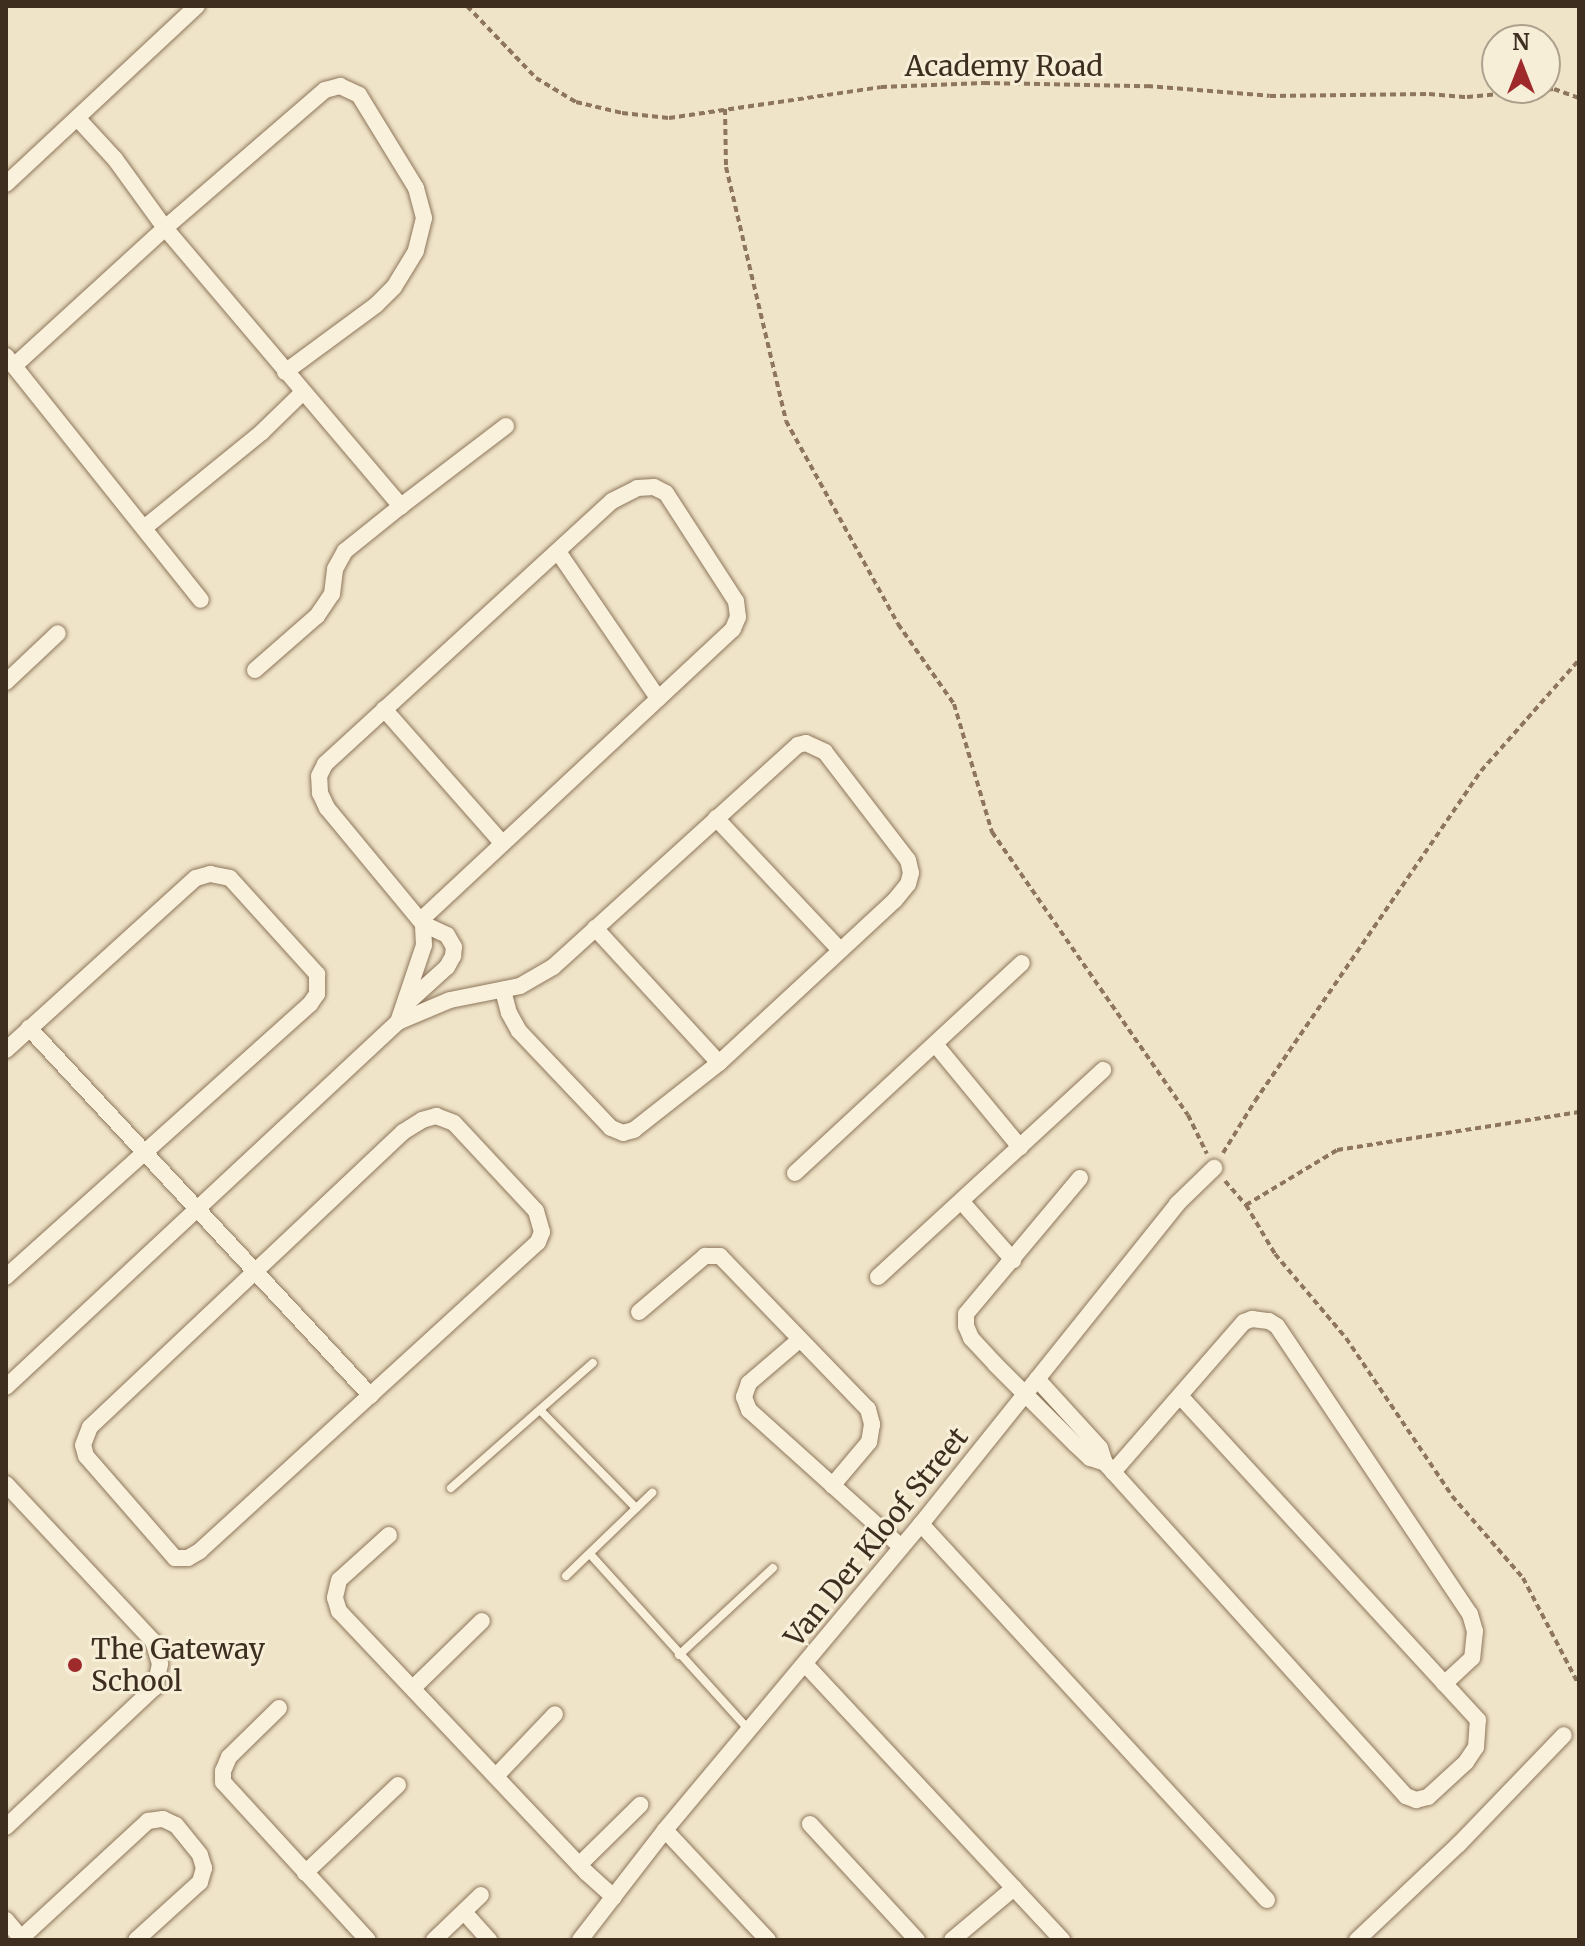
<!DOCTYPE html>
<style>
body{margin:0}
#map{position:relative;width:1585px;height:1946px;overflow:hidden;background:#f0e4c8;font-family:Merriweather,serif}
div>[style]{position:absolute}
[style*='--x']{left:calc(var(--x)*1px);top:calc(var(--y)*1px);width:calc(var(--w)*1px);rotate:calc(var(--a)*1deg)}
.path>*{height:4px;margin-top:-2px;transform-origin:0;background:repeating-linear-gradient(90deg,#8d765c 0 6px,transparent 0 10px)}
.roads{filter:drop-shadow(0 0 2px #8d765c) drop-shadow(0 0 2px #8d765c)}
.service>*{height:8px;margin:-4px;padding:0 4px;transform-origin:4px;border-radius:4px;background:#faf1dc}
.minor>*{height:16px;margin:-8px;padding:0 8px;transform-origin:8px;border-radius:8px;background:#faf1dc}
.dots>*{width:22px;height:22px;translate:-50% -50%;box-sizing:border-box;border:4px solid #f7eed8;border-radius:50%}
span{translate:-50% -50%;white-space:nowrap;text-align:center;line-height:1.15;-webkit-text-stroke:6px #f7eed8;paint-order:stroke}
.street-label{font-size:28px;color:#3d2e20}
.poi-label{font-size:28px;color:#3d2e20}
.left{translate:0 -50%;text-align:left}
.frame{position:absolute;inset:0;border:8px solid #3d2e20;pointer-events:none}
.north{position:absolute;left:1481px;top:24px;width:80px;height:80px;box-sizing:border-box;background:#f7eed8;border:2px solid #ada18e;border-radius:50%;rotate:0deg;font-size:22px;font-weight:700;line-height:32px;text-align:center;color:#3d2e20}
.north::after{content:'';display:block;margin:auto;width:28px;height:36px;background:#9e2a2b;clip-path:polygon(50% 0,100% 100%,50% 72%,0 100%)}
</style>
<div id="map">
<div class="path">
<i style="--x:467;--y:6;--w:100;--a:46.2"></i>
<i style="--x:536;--y:78;--w:47;--a:31"></i>
<i style="--x:576;--y:102;--w:47;--a:13.4"></i>
<i style="--x:622;--y:113;--w:47;--a:6.1"></i>
<i style="--x:669;--y:118;--w:214;--a:-8.3"></i>
<i style="--x:881;--y:87;--w:103;--a:-2.2"></i>
<i style="--x:984;--y:83;--w:163;--a:1.1"></i>
<i style="--x:1147;--y:86;--w:123;--a:4.6"></i>
<i style="--x:1270;--y:96;--w:159;--a:-0.7"></i>
<i style="--x:1429;--y:94;--w:38;--a:5"></i>
<i style="--x:1467;--y:97;--w:87;--a:-5.3"></i>
<i style="--x:1554;--y:89;--w:27;--a:20"></i>
<i style="--x:725;--y:109;--w:58;--a:89"></i>
<i style="--x:726;--y:167;--w:261;--a:76.7"></i>
<i style="--x:786;--y:421;--w:232;--a:61.1"></i>
<i style="--x:898;--y:624;--w:98;--a:55"></i>
<i style="--x:954;--y:704;--w:134;--a:73.5"></i>
<i style="--x:992;--y:832;--w:344;--a:55.3"></i>
<i style="--x:1188;--y:1115;--w:43;--a:64"></i>
<i style="--x:1223;--y:1153;--w:61;--a:-58.4"></i>
<i style="--x:1255;--y:1101;--w:400;--a:-55.6"></i>
<i style="--x:1481;--y:771;--w:148;--a:-48.6"></i>
<i style="--x:1225;--y:1181;--w:32;--a:49"></i>
<i style="--x:1246;--y:1205;--w:57;--a:59.4"></i>
<i style="--x:1275;--y:1254;--w:110;--a:49.8"></i>
<i style="--x:1346;--y:1338;--w:190;--a:56.1"></i>
<i style="--x:1452;--y:1496;--w:108;--a:49.1"></i>
<i style="--x:1523;--y:1578;--w:121;--a:62.4"></i>
<i style="--x:1246;--y:1205;--w:106;--a:-31.1"></i>
<i style="--x:1337;--y:1150;--w:245;--a:-8.9"></i>
</div>
<div class="roads">
<div class="service">
<i style="--x:541;--y:1411;--w:136;--a:45.6"></i>
<i style="--x:451;--y:1488;--w:189;--a:-41.4"></i>
<i style="--x:590;--y:1554;--w:239;--a:47.9"></i>
<i style="--x:566;--y:1576;--w:120;--a:-44"></i>
<i style="--x:679;--y:1655;--w:128;--a:-42.8"></i>
</div>
<div class="minor">
<i style="--x:79;--y:120;--w:53;--a:47.3"></i>
<i style="--x:115;--y:159;--w:85;--a:54.1"></i>
<i style="--x:165;--y:228;--w:365;--a:49.7"></i>
<i style="--x:401;--y:506;--w:132;--a:-37.3"></i>
<i style="--x:6;--y:184;--w:261;--a:-43"></i>
<i style="--x:6;--y:356;--w:312;--a:51.4"></i>
<i style="--x:14;--y:366;--w:205;--a:-42.4"></i>
<i style="--x:165;--y:228;--w:211;--a:-40.8"></i>
<i style="--x:325;--y:90;--w:16;--a:-15"></i>
<i style="--x:340;--y:86;--w:21;--a:25"></i>
<i style="--x:359;--y:95;--w:109;--a:58.5"></i>
<i style="--x:416;--y:188;--w:31;--a:75"></i>
<i style="--x:424;--y:218;--w:34;--a:104"></i>
<i style="--x:416;--y:251;--w:42;--a:121.4"></i>
<i style="--x:394;--y:287;--w:25;--a:135"></i>
<i style="--x:376;--y:305;--w:113;--a:143.6"></i>
<i style="--x:144;--y:528;--w:152;--a:-39.1"></i>
<i style="--x:262;--y:432;--w:57;--a:-44.3"></i>
<i style="--x:559;--y:553;--w:176;--a:55.7"></i>
<i style="--x:255;--y:670;--w:82;--a:-41.1"></i>
<i style="--x:317;--y:616;--w:27;--a:-56"></i>
<i style="--x:332;--y:594;--w:25;--a:-83"></i>
<i style="--x:335;--y:569;--w:21;--a:-61"></i>
<i style="--x:345;--y:551;--w:72;--a:-38.8"></i>
<i style="--x:6;--y:682;--w:71;--a:-43.3"></i>
<i style="--x:384;--y:709;--w:179;--a:48.6"></i>
<i style="--x:716;--y:818;--w:180;--a:46.8"></i>
<i style="--x:595;--y:928;--w:183;--a:47.4"></i>
<i style="--x:406;--y:1004;--w:55;--a:-42.1"></i>
<i style="--x:447;--y:967;--w:13;--a:-61"></i>
<i style="--x:453;--y:956;--w:9;--a:-84"></i>
<i style="--x:454;--y:947;--w:14;--a:-120"></i>
<i style="--x:447;--y:935;--w:26;--a:-155"></i>
<i style="--x:398;--y:1022;--w:81;--a:-71.3"></i>
<i style="--x:424;--y:945;--w:21;--a:-93"></i>
<i style="--x:423;--y:924;--w:151;--a:-129.6"></i>
<i style="--x:327;--y:808;--w:17;--a:-115"></i>
<i style="--x:320;--y:793;--w:17;--a:-93"></i>
<i style="--x:319;--y:776;--w:13;--a:-63"></i>
<i style="--x:325;--y:764;--w:389;--a:-42.5"></i>
<i style="--x:612;--y:501;--w:28;--a:-27"></i>
<i style="--x:637;--y:488;--w:17;--a:-3"></i>
<i style="--x:654;--y:487;--w:13;--a:27"></i>
<i style="--x:666;--y:493;--w:129;--a:57.1"></i>
<i style="--x:736;--y:601;--w:16;--a:83"></i>
<i style="--x:738;--y:617;--w:13;--a:113"></i>
<i style="--x:733;--y:629;--w:427;--a:137"></i>
<i style="--x:29;--y:1028;--w:502;--a:47.1"></i>
<i style="--x:935;--y:1044;--w:134;--a:50.5"></i>
<i style="--x:6;--y:1050;--w:256;--a:-42.2"></i>
<i style="--x:196;--y:878;--w:15;--a:-16"></i>
<i style="--x:210;--y:874;--w:20;--a:11"></i>
<i style="--x:230;--y:878;--w:130;--a:47.8"></i>
<i style="--x:317;--y:974;--w:20;--a:90"></i>
<i style="--x:317;--y:994;--w:12;--a:125"></i>
<i style="--x:310;--y:1004;--w:409;--a:138.1"></i>
<i style="--x:436;--y:1116;--w:19;--a:21"></i>
<i style="--x:454;--y:1123;--w:120;--a:47"></i>
<i style="--x:536;--y:1211;--w:22;--a:74"></i>
<i style="--x:542;--y:1232;--w:11;--a:112"></i>
<i style="--x:538;--y:1242;--w:458;--a:137.6"></i>
<i style="--x:200;--y:1551;--w:14;--a:150"></i>
<i style="--x:188;--y:1558;--w:13;--a:180"></i>
<i style="--x:175;--y:1558;--w:135;--a:-131.1"></i>
<i style="--x:86;--y:1456;--w:11;--a:-105"></i>
<i style="--x:83;--y:1445;--w:19;--a:-69"></i>
<i style="--x:90;--y:1427;--w:430;--a:-43.3"></i>
<i style="--x:403;--y:1132;--w:22;--a:-32"></i>
<i style="--x:422;--y:1120;--w:15;--a:-16"></i>
<i style="--x:795;--y:1173;--w:309;--a:-42.8"></i>
<i style="--x:1080;--y:1178;--w:177;--a:130"></i>
<i style="--x:966;--y:1314;--w:12;--a:90"></i>
<i style="--x:966;--y:1326;--w:13;--a:67"></i>
<i style="--x:971;--y:1338;--w:35;--a:47"></i>
<i style="--x:995;--y:1364;--w:113;--a:45"></i>
<i style="--x:1075;--y:1444;--w:21;--a:43"></i>
<i style="--x:1090;--y:1458;--w:16;--a:18"></i>
<i style="--x:961;--y:1201;--w:79;--a:48.6"></i>
<i style="--x:878;--y:1277;--w:306;--a:-42.6"></i>
<i style="--x:639;--y:1312;--w:87;--a:-40.3"></i>
<i style="--x:705;--y:1256;--w:15;--a:0"></i>
<i style="--x:720;--y:1256;--w:213;--a:46"></i>
<i style="--x:868;--y:1409;--w:16;--a:75"></i>
<i style="--x:872;--y:1424;--w:18;--a:99"></i>
<i style="--x:869;--y:1442;--w:57;--a:130.1"></i>
<i style="--x:798;--y:1341;--w:65;--a:139.4"></i>
<i style="--x:749;--y:1383;--w:15;--a:110"></i>
<i style="--x:744;--y:1397;--w:14;--a:69"></i>
<i style="--x:749;--y:1410;--w:205;--a:42"></i>
<i style="--x:1037;--y:1379;--w:93;--a:47.6"></i>
<i style="--x:1100;--y:1448;--w:16;--a:72"></i>
<i style="--x:1105;--y:1463;--w:449;--a:47.9"></i>
<i style="--x:1406;--y:1796;--w:11;--a:22"></i>
<i style="--x:1416;--y:1800;--w:12;--a:-14"></i>
<i style="--x:1428;--y:1797;--w:52;--a:-42.6"></i>
<i style="--x:1466;--y:1762;--w:18;--a:-56"></i>
<i style="--x:1476;--y:1747;--w:27;--a:-86"></i>
<i style="--x:1478;--y:1720;--w:440;--a:-132.6"></i>
<i style="--x:6;--y:1387;--w:536;--a:-42.96"></i>
<i style="--x:398;--y:1022;--w:56;--a:-22.9"></i>
<i style="--x:450;--y:1000;--w:71;--a:-11.3"></i>
<i style="--x:520;--y:986;--w:38;--a:-30"></i>
<i style="--x:553;--y:967;--w:331;--a:-42.2"></i>
<i style="--x:798;--y:745;--w:8;--a:-14"></i>
<i style="--x:806;--y:743;--w:21;--a:25"></i>
<i style="--x:825;--y:752;--w:136;--a:52.5"></i>
<i style="--x:908;--y:860;--w:13;--a:77"></i>
<i style="--x:911;--y:873;--w:11;--a:105"></i>
<i style="--x:908;--y:884;--w:21;--a:129"></i>
<i style="--x:895;--y:900;--w:240;--a:137.2"></i>
<i style="--x:719;--y:1063;--w:108;--a:141.8"></i>
<i style="--x:634;--y:1130;--w:11;--a:165"></i>
<i style="--x:623;--y:1133;--w:13;--a:-157"></i>
<i style="--x:611;--y:1128;--w:134;--a:-133.5"></i>
<i style="--x:519;--y:1031;--w:21;--a:-119"></i>
<i style="--x:509;--y:1013;--w:24;--a:-105"></i>
<i style="--x:1113;--y:1472;--w:199;--a:-48.9"></i>
<i style="--x:1244;--y:1322;--w:9;--a:-21"></i>
<i style="--x:1252;--y:1319;--w:17;--a:7"></i>
<i style="--x:1269;--y:1321;--w:9;--a:32"></i>
<i style="--x:1277;--y:1326;--w:347;--a:56.2"></i>
<i style="--x:1470;--y:1614;--w:18;--a:74"></i>
<i style="--x:1475;--y:1631;--w:27;--a:96"></i>
<i style="--x:1472;--y:1658;--w:38;--a:137"></i>
<i style="--x:6;--y:1484;--w:215;--a:46.9"></i>
<i style="--x:153;--y:1641;--w:24;--a:73"></i>
<i style="--x:160;--y:1664;--w:24;--a:102"></i>
<i style="--x:155;--y:1687;--w:204;--a:136.8"></i>
<i style="--x:921;--y:1524;--w:511;--a:47.38"></i>
<i style="--x:389;--y:1535;--w:67;--a:138"></i>
<i style="--x:339;--y:1580;--w:18;--a:103"></i>
<i style="--x:335;--y:1598;--w:14;--a:73"></i>
<i style="--x:339;--y:1611;--w:361;--a:46.6"></i>
<i style="--x:587;--y:1873;--w:36;--a:42"></i>
<i style="--x:805;--y:1664;--w:377;--a:47"></i>
<i style="--x:413;--y:1688;--w:96;--a:-44.2"></i>
<i style="--x:279;--y:1708;--w:70;--a:135.6"></i>
<i style="--x:229;--y:1757;--w:15;--a:113"></i>
<i style="--x:223;--y:1771;--w:11;--a:90"></i>
<i style="--x:223;--y:1782;--w:214;--a:47.5"></i>
<i style="--x:497;--y:1775;--w:84;--a:-46.4"></i>
<i style="--x:810;--y:1824;--w:158;--a:47.3"></i>
<i style="--x:665;--y:1830;--w:151;--a:46.9"></i>
<i style="--x:579;--y:1865;--w:86;--a:-44.5"></i>
<i style="--x:305;--y:1873;--w:128;--a:-43.4"></i>
<i style="--x:464;--y:1912;--w:38;--a:48"></i>
<i style="--x:6;--y:1920;--w:23;--a:50"></i>
<i style="--x:19;--y:1940;--w:176;--a:-42.7"></i>
<i style="--x:148;--y:1821;--w:15;--a:-8"></i>
<i style="--x:163;--y:1819;--w:14;--a:25"></i>
<i style="--x:176;--y:1825;--w:38;--a:51"></i>
<i style="--x:200;--y:1855;--w:14;--a:73"></i>
<i style="--x:204;--y:1868;--w:15;--a:106"></i>
<i style="--x:200;--y:1882;--w:86;--a:137.8"></i>
<i style="--x:434;--y:1940;--w:65;--a:-43.8"></i>
<i style="--x:580;--y:1940;--w:139;--a:-52.3"></i>
<i style="--x:665;--y:1830;--w:399;--a:-50.1"></i>
<i style="--x:921;--y:1524;--w:410;--a:-51.3"></i>
<i style="--x:1177;--y:1204;--w:52;--a:-44.2"></i>
<i style="--x:952;--y:1940;--w:81;--a:-40"></i>
<i style="--x:1357;--y:1940;--w:140;--a:-43.3"></i>
<i style="--x:1459;--y:1844;--w:151;--a:-46.1"></i>
</div>
</div>
<div class="dots">
<i style="left:75px;top:1665px;background:#9e2a2b"></i>
</div>
<div class="street-label">
<span style="left:1004px;top:66px">Academy Road</span>
<span style="left:876px;top:1537px;rotate:-51deg">Van Der Kloof Street</span>
</div>
<div class="poi-label">
<span class="left" style="left:91px;top:1665px">The Gateway<br>School</span>
</div>
<div class="frame"></div>
<div class="north">N</div>
</div>
